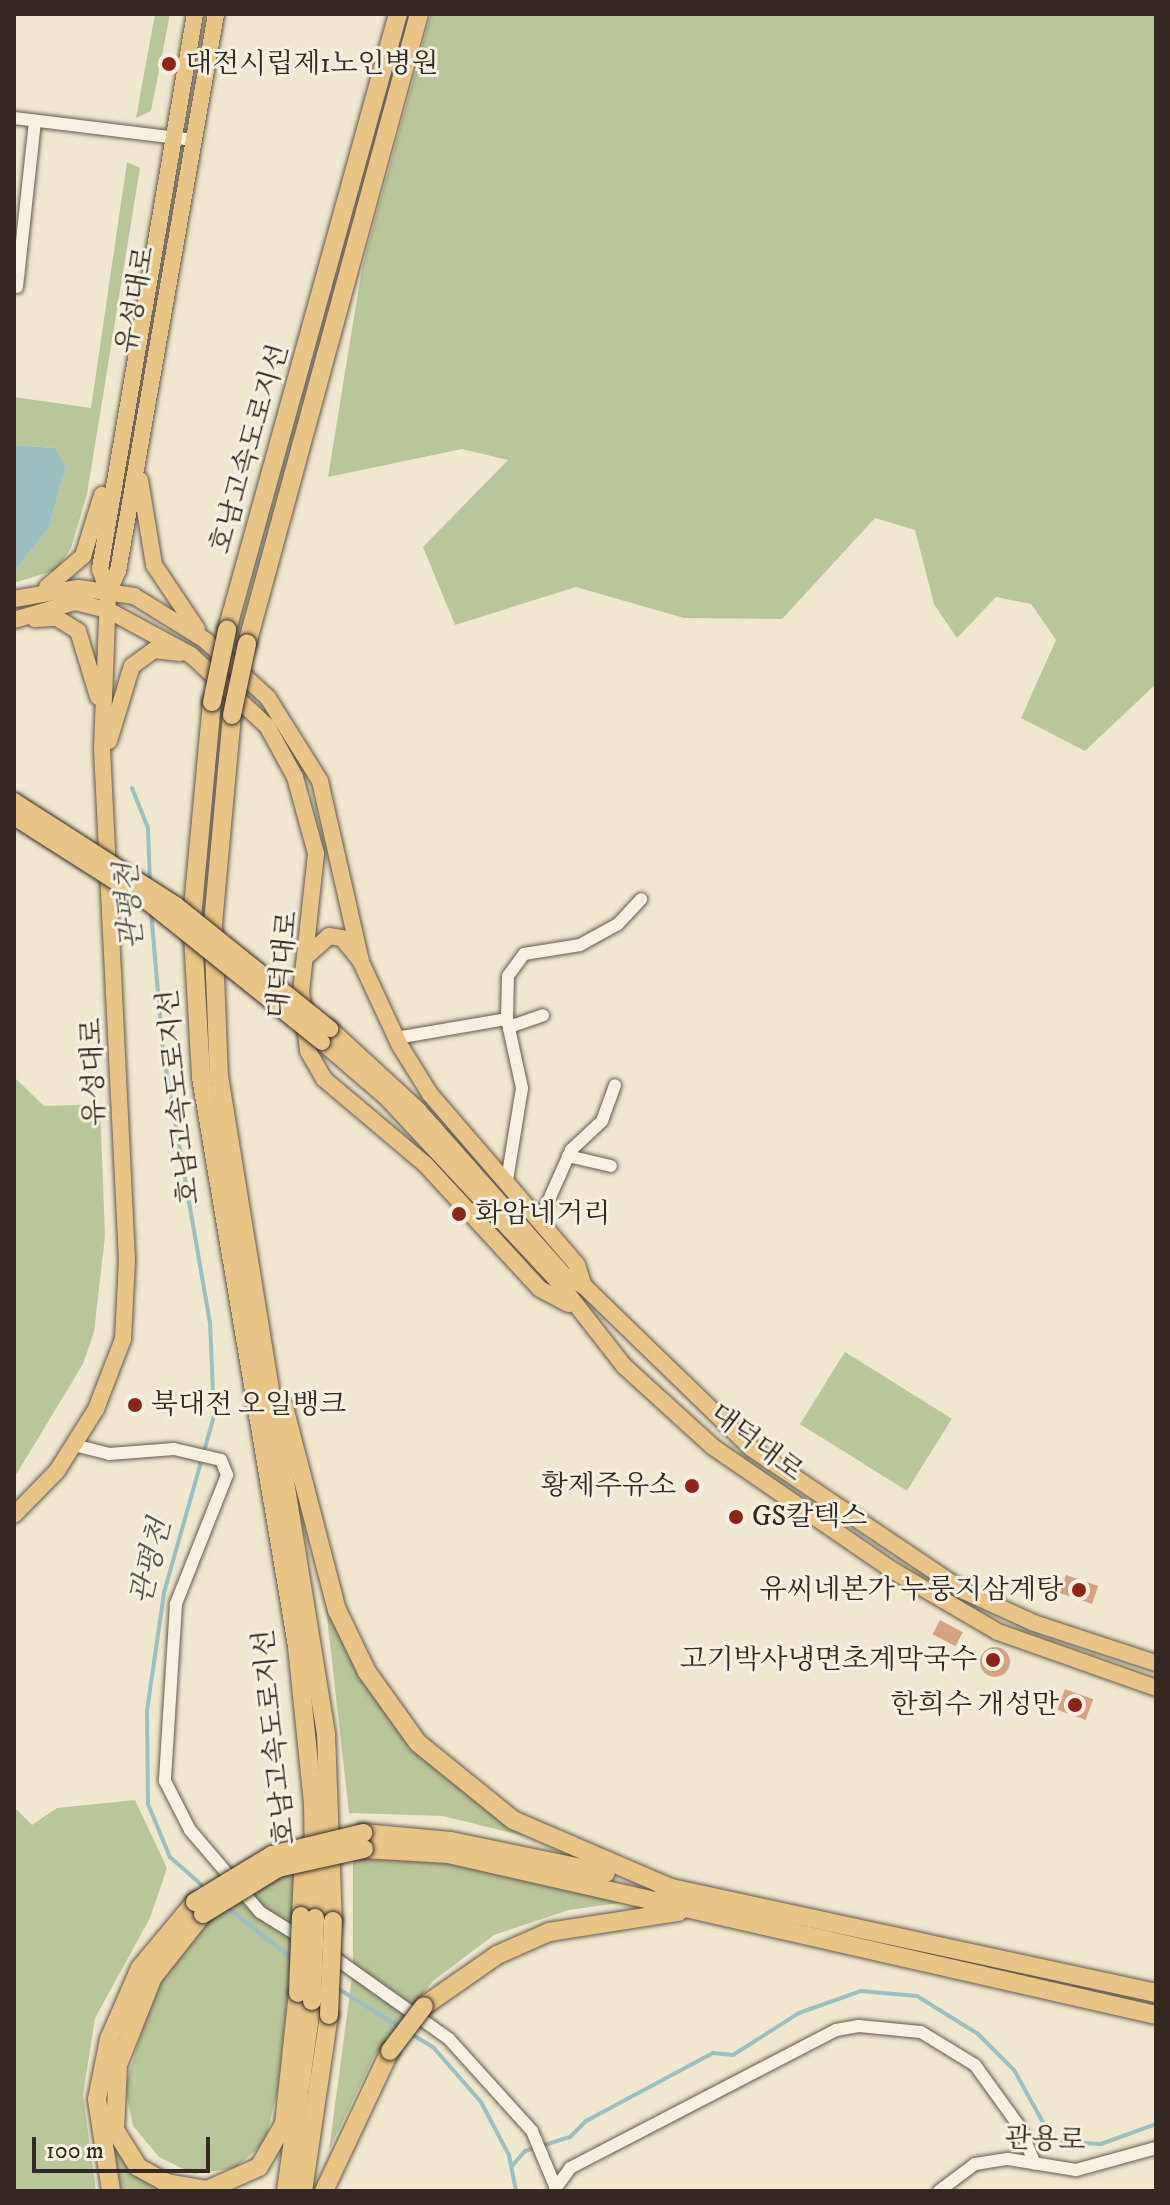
<!DOCTYPE html>
<meta charset="utf-8">
<style>
body{margin:0}
#map{position:relative;width:1170px;height:2205px;overflow:hidden;background:#efe8ce;font-family:"IM FELL DW Pica","Noto Serif KR",serif}
div>[style]{position:absolute}
[style*='--x']{left:calc(var(--x)*1px);top:calc(var(--y)*1px);width:calc(var(--w)*1px);rotate:calc(var(--a)*1deg)}
.green>*{inset:0;background:#b9c699;transform-origin:0 0}
.water>*{inset:0;background:#9cbfc0}
.stream>*{height:4px;margin:-2px;padding:0 2px;transform-origin:2px;border-radius:2px;background:#9cbfc0}
.building>*{inset:0;background:#d4a283;transform-origin:0 0}
.round{border-radius:50%}
.roads{filter:drop-shadow(0 0 2px #63594d) drop-shadow(0 0 2px #63594d)}
.minor>*{height:12px;margin:-6px;padding:0 6px;transform-origin:6px;border-radius:6px;background:#f5f0df}
.major>*{height:16px;margin:-8px;padding:0 8px;transform-origin:8px;border-radius:8px;background:#e8c487}
.highway>*{height:18px;margin:-9px;padding:0 9px;transform-origin:9px;border-radius:9px;background:#e8c487}
.bridges{filter:drop-shadow(0 0 2px #342922) drop-shadow(0 0 2px #342922)}
.major-bridge>*{height:16px;margin:-8px;padding:0 8px;transform-origin:8px;border-radius:8px;background:#e8c487}
.highway-bridge>*{height:18px;margin:-9px;padding:0 9px;transform-origin:9px;border-radius:9px;background:#e8c487}
.dots>*{width:22px;height:22px;translate:-50% -50%;box-sizing:border-box;border:4px solid #f5f0df;border-radius:50%}
span{translate:-50% -50%;white-space:nowrap;text-align:center;line-height:1.15;-webkit-text-stroke:6px #f5f0df;paint-order:stroke}
.poi-label{font-size:28px;color:#342922}
.left{translate:0 -50%;text-align:left}
.right{translate:-100% -50%;text-align:right}
.street-label{font-size:28px;color:#342922}
.water-label{font-size:30px;color:#535651;font-style:italic}
.frame{position:absolute;inset:0;border:16px solid #342922;pointer-events:none}
.scale{position:absolute;left:32px;top:2137px;width:178px;height:36px;box-sizing:border-box;border:4px solid #342922;border-top:0;padding-left:10px;font-size:24px;line-height:28px;white-space:nowrap;color:#342922;-webkit-text-stroke:6px #f5f0df;paint-order:stroke}
</style>
<div id="map">
<div class="green">
<i style="clip-path:polygon(155px 14px,170px 14px,151px 111px,136px 118px)"></i>
<i style="clip-path:polygon(431px 14px,1156px 14px,1156px 684px,1085px 751px,1021px 718px,1056px 640px,1031px 604px,996px 597px,957px 638px,934px 604px,915px 530px,875px 518px,782px 619px,684px 618px,576px 587px,455px 625px,423px 547px,508px 460px,462px 449px,328px 477px,362px 268px)"></i>
<i style="clip-path:polygon(127px 162px,140px 168px,87px 494px,71px 548px,56px 570px,14px 583px,14px 572px,49px 528px,66px 466px,55px 448px,14px 445px,14px 397px,91px 408px)"></i>
<i style="clip-path:polygon(14px 1077px,44px 1106px,100px 1104px,105px 1236px,94px 1332px,83px 1364px,14px 1478px)"></i>
<i style="left:845px;top:1352px;width:126px;height:85px;rotate:32deg"></i>
<i style="clip-path:polygon(325px 1599px,400px 1734px,524px 1836px,443px 1816px,349px 1813px)"></i>
<i style="clip-path:polygon(135px 1800px,167px 1868px,150px 1918px,95px 2018px,83px 2095px,96px 2191px,14px 2191px,14px 1807px,32px 1825px,57px 1808px)"></i>
<i style="clip-path:polygon(353px 1859px,447px 1861px,634px 1901px,569px 1910px,494px 1935px,433px 1981px,375px 2054px,329px 2150px,353px 1970px)"></i>
<i style="clip-path:polygon(301px 1864px,298px 1931px,262px 1909px,249px 1888px)"></i>
<i style="clip-path:polygon(240px 1895px,293px 1936px,279px 2084px,265px 2142px,235px 2168px,194px 2174px,159px 2157px,133px 2126px,125px 2087px,155px 1987px,203px 1922px)"></i>
<i style="clip-path:polygon(113px 2141px,178px 2191px,121px 2191px)"></i>
</div>
<div class="water">
<i style="clip-path:polygon(14px 445px,55px 448px,66px 466px,49px 528px,14px 572px)"></i>
</div>
<div class="stream">
<i style="--x:132;--y:788;--w:43;--a:68.2"></i>
<i style="--x:148;--y:828;--w:54;--a:87.9"></i>
<i style="--x:151;--y:911;--w:141;--a:85.1"></i>
<i style="--x:163;--y:1051;--w:275;--a:80.2"></i>
<i style="--x:210;--y:1322;--w:94;--a:87.6"></i>
<i style="--x:214;--y:1416;--w:184;--a:105.8"></i>
<i style="--x:164;--y:1593;--w:119;--a:98.2"></i>
<i style="--x:147;--y:1711;--w:93;--a:89.4"></i>
<i style="--x:148;--y:1804;--w:57;--a:67.5"></i>
<i style="--x:170;--y:1857;--w:48;--a:41.6"></i>
<i style="--x:228;--y:1908;--w:83;--a:38.1"></i>
<i style="--x:337;--y:1988;--w:75;--a:32"></i>
<i style="--x:408;--y:2032;--w:29;--a:31"></i>
<i style="--x:433;--y:2047;--w:73;--a:48.9"></i>
<i style="--x:481;--y:2102;--w:60;--a:62.2"></i>
<i style="--x:509;--y:2155;--w:37;--a:79"></i>
<i style="--x:512;--y:2166;--w:20;--a:-49"></i>
<i style="--x:525;--y:2151;--w:47;--a:-17.3"></i>
<i style="--x:570;--y:2137;--w:23;--a:-45"></i>
<i style="--x:586;--y:2121;--w:144;--a:-28.2"></i>
<i style="--x:713;--y:2053;--w:20;--a:6"></i>
<i style="--x:733;--y:2055;--w:78;--a:-32.5"></i>
<i style="--x:799;--y:2013;--w:66;--a:-19.5"></i>
<i style="--x:861;--y:1991;--w:56;--a:5.1"></i>
<i style="--x:917;--y:1996;--w:72;--a:31.9"></i>
<i style="--x:978;--y:2034;--w:51;--a:45"></i>
<i style="--x:1014;--y:2070;--w:74;--a:61"></i>
<i style="--x:1050;--y:2135;--w:15;--a:28"></i>
<i style="--x:1063;--y:2142;--w:38;--a:3"></i>
<i style="--x:1101;--y:2144;--w:59;--a:-20"></i>
</div>
<div class="building">
<i style="left:1066px;top:1575px;width:34px;height:19px;rotate:19deg"></i>
<i style="left:940px;top:1620px;width:26px;height:16px;rotate:28deg"></i>
<i class="round" style="left:980px;top:1647px;width:30px;height:30px"></i>
<i style="left:1065px;top:1689px;width:30px;height:22px;rotate:20deg"></i>
</div>
<div class="roads">
<div class="minor">
<i style="--x:14;--y:118;--w:179;--a:7"></i>
<i style="--x:17;--y:287;--w:167;--a:-83.8"></i>
<i style="--x:509;--y:1027;--w:36;--a:-19"></i>
<i style="--x:396;--y:1038;--w:113;--a:-9.7"></i>
<i style="--x:568;--y:1156;--w:44;--a:13.1"></i>
<i style="--x:507;--y:1180;--w:93;--a:-80.7"></i>
<i style="--x:522;--y:1088;--w:71;--a:-102.3"></i>
<i style="--x:507;--y:1019;--w:43;--a:-88.7"></i>
<i style="--x:508;--y:976;--w:27;--a:-54"></i>
<i style="--x:524;--y:954;--w:57;--a:-9.1"></i>
<i style="--x:580;--y:945;--w:43;--a:-28.9"></i>
<i style="--x:618;--y:924;--w:34;--a:-47"></i>
<i style="--x:540;--y:1220;--w:77;--a:-66.1"></i>
<i style="--x:571;--y:1150;--w:42;--a:-43.1"></i>
<i style="--x:602;--y:1121;--w:38;--a:-70"></i>
<i style="--x:74;--y:1445;--w:36;--a:14"></i>
<i style="--x:109;--y:1454;--w:65;--a:-4.4"></i>
<i style="--x:174;--y:1449;--w:48;--a:13.2"></i>
<i style="--x:221;--y:1460;--w:16;--a:68"></i>
<i style="--x:227;--y:1475;--w:139;--a:111.6"></i>
<i style="--x:176;--y:1604;--w:177;--a:93.6"></i>
<i style="--x:165;--y:1781;--w:55;--a:63"></i>
<i style="--x:190;--y:1830;--w:108;--a:49.5"></i>
<i style="--x:260;--y:1912;--w:53;--a:31.9"></i>
<i style="--x:328;--y:1953;--w:148;--a:35.4"></i>
<i style="--x:449;--y:2039;--w:124;--a:47.9"></i>
<i style="--x:532;--y:2131;--w:60;--a:67.3"></i>
<i style="--x:555;--y:2189;--w:26;--a:-54"></i>
<i style="--x:570;--y:2168;--w:300;--a:-27.4"></i>
<i style="--x:836;--y:2030;--w:23;--a:-10"></i>
<i style="--x:859;--y:2026;--w:62;--a:5.5"></i>
<i style="--x:921;--y:2032;--w:63;--a:31.4"></i>
<i style="--x:975;--y:2065;--w:75;--a:54.2"></i>
<i style="--x:1019;--y:2126;--w:41;--a:67.2"></i>
<i style="--x:939;--y:2191;--w:45;--a:-36.9"></i>
<i style="--x:975;--y:2164;--w:33;--a:-9"></i>
<i style="--x:1008;--y:2159;--w:69;--a:9.2"></i>
<i style="--x:1076;--y:2170;--w:83;--a:-15.4"></i>
</div>
<div class="major">
<i style="--x:140;--y:480;--w:86;--a:80.6"></i>
<i style="--x:154;--y:565;--w:77;--a:56.1"></i>
<i style="--x:47;--y:587;--w:48;--a:-40.7"></i>
<i style="--x:83;--y:556;--w:64;--a:-72.7"></i>
<i style="--x:108;--y:593;--w:24;--a:-66"></i>
<i style="--x:118;--y:571;--w:566;--a:-80.02"></i>
<i style="--x:14;--y:599;--w:65;--a:-9.8"></i>
<i style="--x:78;--y:588;--w:57;--a:8.1"></i>
<i style="--x:134;--y:596;--w:84;--a:31.8"></i>
<i style="--x:205;--y:640;--w:86;--a:42.6"></i>
<i style="--x:268;--y:698;--w:98;--a:57.9"></i>
<i style="--x:320;--y:781;--w:186;--a:77.2"></i>
<i style="--x:361;--y:962;--w:90;--a:65.1"></i>
<i style="--x:399;--y:1044;--w:59;--a:58.2"></i>
<i style="--x:430;--y:1094;--w:225;--a:49.3"></i>
<i style="--x:577;--y:1265;--w:22;--a:72"></i>
<i style="--x:35;--y:619;--w:22;--a:-3"></i>
<i style="--x:57;--y:618;--w:25;--a:32"></i>
<i style="--x:78;--y:631;--w:69;--a:73.1"></i>
<i style="--x:14;--y:620;--w:64;--a:-16.4"></i>
<i style="--x:75;--y:602;--w:34;--a:14"></i>
<i style="--x:108;--y:610;--w:94;--a:28.5"></i>
<i style="--x:191;--y:655;--w:104;--a:43.1"></i>
<i style="--x:267;--y:726;--w:58;--a:61.2"></i>
<i style="--x:295;--y:777;--w:80;--a:74.7"></i>
<i style="--x:316;--y:854;--w:138;--a:96.2"></i>
<i style="--x:301;--y:991;--w:60;--a:83.3"></i>
<i style="--x:308;--y:1051;--w:32;--a:60"></i>
<i style="--x:324;--y:1079;--w:132;--a:40.1"></i>
<i style="--x:425;--y:1164;--w:170;--a:47.4"></i>
<i style="--x:540;--y:1289;--w:32;--a:28"></i>
<i style="--x:109;--y:741;--w:78;--a:-73"></i>
<i style="--x:132;--y:666;--w:27;--a:-36"></i>
<i style="--x:154;--y:650;--w:26;--a:7"></i>
<i style="--x:308;--y:955;--w:28;--a:-42"></i>
<i style="--x:329;--y:936;--w:13;--a:9"></i>
<i style="--x:342;--y:938;--w:28;--a:51"></i>
<i style="--x:330;--y:1029;--w:120;--a:42.6"></i>
<i style="--x:418;--y:1110;--w:222;--a:48.5"></i>
<i style="--x:565;--y:1276;--w:21;--a:28"></i>
<i style="--x:584;--y:1286;--w:233;--a:44.1"></i>
<i style="--x:751;--y:1448;--w:257;--a:33.9"></i>
<i style="--x:964;--y:1591;--w:77;--a:24.6"></i>
<i style="--x:1034;--y:1623;--w:128;--a:18.2"></i>
<i style="--x:322;--y:1042;--w:86;--a:40.7"></i>
<i style="--x:387;--y:1098;--w:248;--a:47"></i>
<i style="--x:556;--y:1279;--w:110;--a:52"></i>
<i style="--x:624;--y:1366;--w:120;--a:42.3"></i>
<i style="--x:713;--y:1447;--w:217;--a:34.5"></i>
<i style="--x:892;--y:1570;--w:123;--a:30.3"></i>
<i style="--x:998;--y:1632;--w:168;--a:19.5"></i>
<i style="--x:14;--y:1515;--w:62;--a:-45.7"></i>
<i style="--x:57;--y:1471;--w:73;--a:-57.8"></i>
<i style="--x:96;--y:1409;--w:75;--a:-68.9"></i>
<i style="--x:123;--y:1339;--w:79;--a:-87.1"></i>
<i style="--x:127;--y:1260;--w:512;--a:-92.8"></i>
<i style="--x:102;--y:749;--w:156;--a:-87.8"></i>
<i style="--x:108;--y:593;--w:25;--a:-108"></i>
<i style="--x:100;--y:569;--w:563;--a:-80.29"></i>
</div>
<div class="highway">
<i style="--x:227;--y:630;--w:639;--a:-74.49"></i>
<i style="--x:247;--y:644;--w:653;--a:-74.73"></i>
<i style="--x:212;--y:702;--w:218;--a:95.3"></i>
<i style="--x:192;--y:919;--w:158;--a:86.7"></i>
<i style="--x:201;--y:1077;--w:577;--a:80.42"></i>
<i style="--x:297;--y:1646;--w:159;--a:84.2"></i>
<i style="--x:313;--y:1804;--w:114;--a:89"></i>
<i style="--x:232;--y:715;--w:209;--a:95.2"></i>
<i style="--x:213;--y:923;--w:153;--a:87.8"></i>
<i style="--x:219;--y:1076;--w:667;--a:80.76"></i>
<i style="--x:326;--y:1734;--w:187;--a:87.9"></i>
<i style="--x:284;--y:1407;--w:210;--a:75.4"></i>
<i style="--x:337;--y:1610;--w:69;--a:64.2"></i>
<i style="--x:367;--y:1672;--w:87;--a:54.3"></i>
<i style="--x:418;--y:1743;--w:122;--a:39"></i>
<i style="--x:513;--y:1820;--w:172;--a:23.3"></i>
<i style="--x:363;--y:1833;--w:88;--a:5.2"></i>
<i style="--x:451;--y:1841;--w:158;--a:11.7"></i>
<i style="--x:364;--y:1849;--w:84;--a:3.4"></i>
<i style="--x:448;--y:1854;--w:726;--a:12.81"></i>
<i style="--x:662;--y:1886;--w:505;--a:12.22"></i>
<i style="--x:203;--y:1914;--w:80;--a:128.4"></i>
<i style="--x:153;--y:1977;--w:95;--a:111.7"></i>
<i style="--x:118;--y:2065;--w:65;--a:92.6"></i>
<i style="--x:115;--y:2130;--w:44;--a:58.1"></i>
<i style="--x:138;--y:2167;--w:33;--a:29"></i>
<i style="--x:167;--y:2183;--w:41;--a:9.9"></i>
<i style="--x:207;--y:2190;--w:57;--a:-23.9"></i>
<i style="--x:259;--y:2167;--w:50;--a:-59.8"></i>
<i style="--x:284;--y:2124;--w:132;--a:-83.9"></i>
<i style="--x:301;--y:1916;--w:43;--a:-87.3"></i>
<i style="--x:424;--y:2006;--w:89;--a:-34.9"></i>
<i style="--x:497;--y:1955;--w:57;--a:-23.9"></i>
<i style="--x:549;--y:1932;--w:131;--a:-8.8"></i>
<i style="--x:111;--y:2191;--w:93;--a:-98.7"></i>
<i style="--x:97;--y:2099;--w:61;--a:-78.7"></i>
<i style="--x:109;--y:2039;--w:77;--a:-66.4"></i>
<i style="--x:140;--y:1968;--w:86;--a:-50.2"></i>
<i style="--x:286;--y:2191;--w:192;--a:-82.2"></i>
<i style="--x:303;--y:2191;--w:178;--a:-81.6"></i>
<i style="--x:324;--y:2191;--w:155;--a:-64.8"></i>
</div>
</div>
<div class="bridges">
<div class="major-bridge">
<i style="--x:14;--y:801;--w:193;--a:32.7"></i>
<i style="--x:176;--y:905;--w:198;--a:38.8"></i>
<i style="--x:14;--y:817;--w:160;--a:32.5"></i>
<i style="--x:149;--y:903;--w:222;--a:38.8"></i>
</div>
<div class="highway-bridge">
<i style="--x:212;--y:702;--w:74;--a:-78.2"></i>
<i style="--x:232;--y:715;--w:73;--a:-78.1"></i>
<i style="--x:195;--y:1902;--w:90;--a:-31.4"></i>
<i style="--x:272;--y:1855;--w:94;--a:-13.6"></i>
<i style="--x:203;--y:1914;--w:88;--a:-31.5"></i>
<i style="--x:278;--y:1868;--w:88;--a:-12.5"></i>
<i style="--x:298;--y:1993;--w:77;--a:-87.8"></i>
<i style="--x:312;--y:2001;--w:83;--a:-87.9"></i>
<i style="--x:329;--y:2015;--w:94;--a:-87.6"></i>
<i style="--x:390;--y:2051;--w:56;--a:-52.9"></i>
</div>
</div>
<div class="dots">
<i style="left:169px;top:64px;background:#8f2418"></i>
<i style="left:459px;top:1214px;background:#8f2418"></i>
<i style="left:135px;top:1405px;background:#8f2418"></i>
<i style="left:692px;top:1486px;background:#8f2418"></i>
<i style="left:736px;top:1517px;background:#8f2418"></i>
<i style="left:1079px;top:1590px;background:#8f2418"></i>
<i style="left:993px;top:1660px;background:#8f2418"></i>
<i style="left:1075px;top:1705px;background:#8f2418"></i>
</div>
<div class="poi-label">
<span class="left" style="left:185px;top:64px">대전시립제1노인병원</span>
<span class="left" style="left:475px;top:1214px">화암네거리</span>
<span class="left" style="left:151px;top:1405px">북대전 오일뱅크</span>
<span class="right" style="left:676px;top:1486px">황제주유소</span>
<span class="left" style="left:752px;top:1517px">GS칼텍스</span>
<span class="right" style="left:1063px;top:1590px">유씨네본가 누룽지삼계탕</span>
<span class="right" style="left:977px;top:1660px">고기박사냉면초계막국수</span>
<span class="right" style="left:1059px;top:1705px">한희수 개성만</span>
</div>
<div class="street-label">
<span style="left:136px;top:300px;rotate:-80deg">유성대로</span>
<span style="left:250px;top:449px;rotate:-74deg">호남고속도로지선</span>
<span style="left:283px;top:965px;rotate:-84deg">대덕대로</span>
<span style="left:94px;top:1072px;rotate:-92deg">유성대로</span>
<span style="left:179px;top:1097px;rotate:-96deg">호남고속도로지선</span>
<span style="left:756px;top:1443px;rotate:37deg">대덕대로</span>
<span style="left:275px;top:1737px;rotate:-96deg">호남고속도로지선</span>
<span style="left:1045px;top:2140px;rotate:2deg">관용로</span>
</div>
<div class="water-label">
<span style="left:131px;top:906px;rotate:-94deg">관평천</span>
<span style="left:152px;top:1562px;rotate:-76deg">관평천</span>
</div>
<div class="frame"></div>
<div class="scale">100 m</div>
</div>
